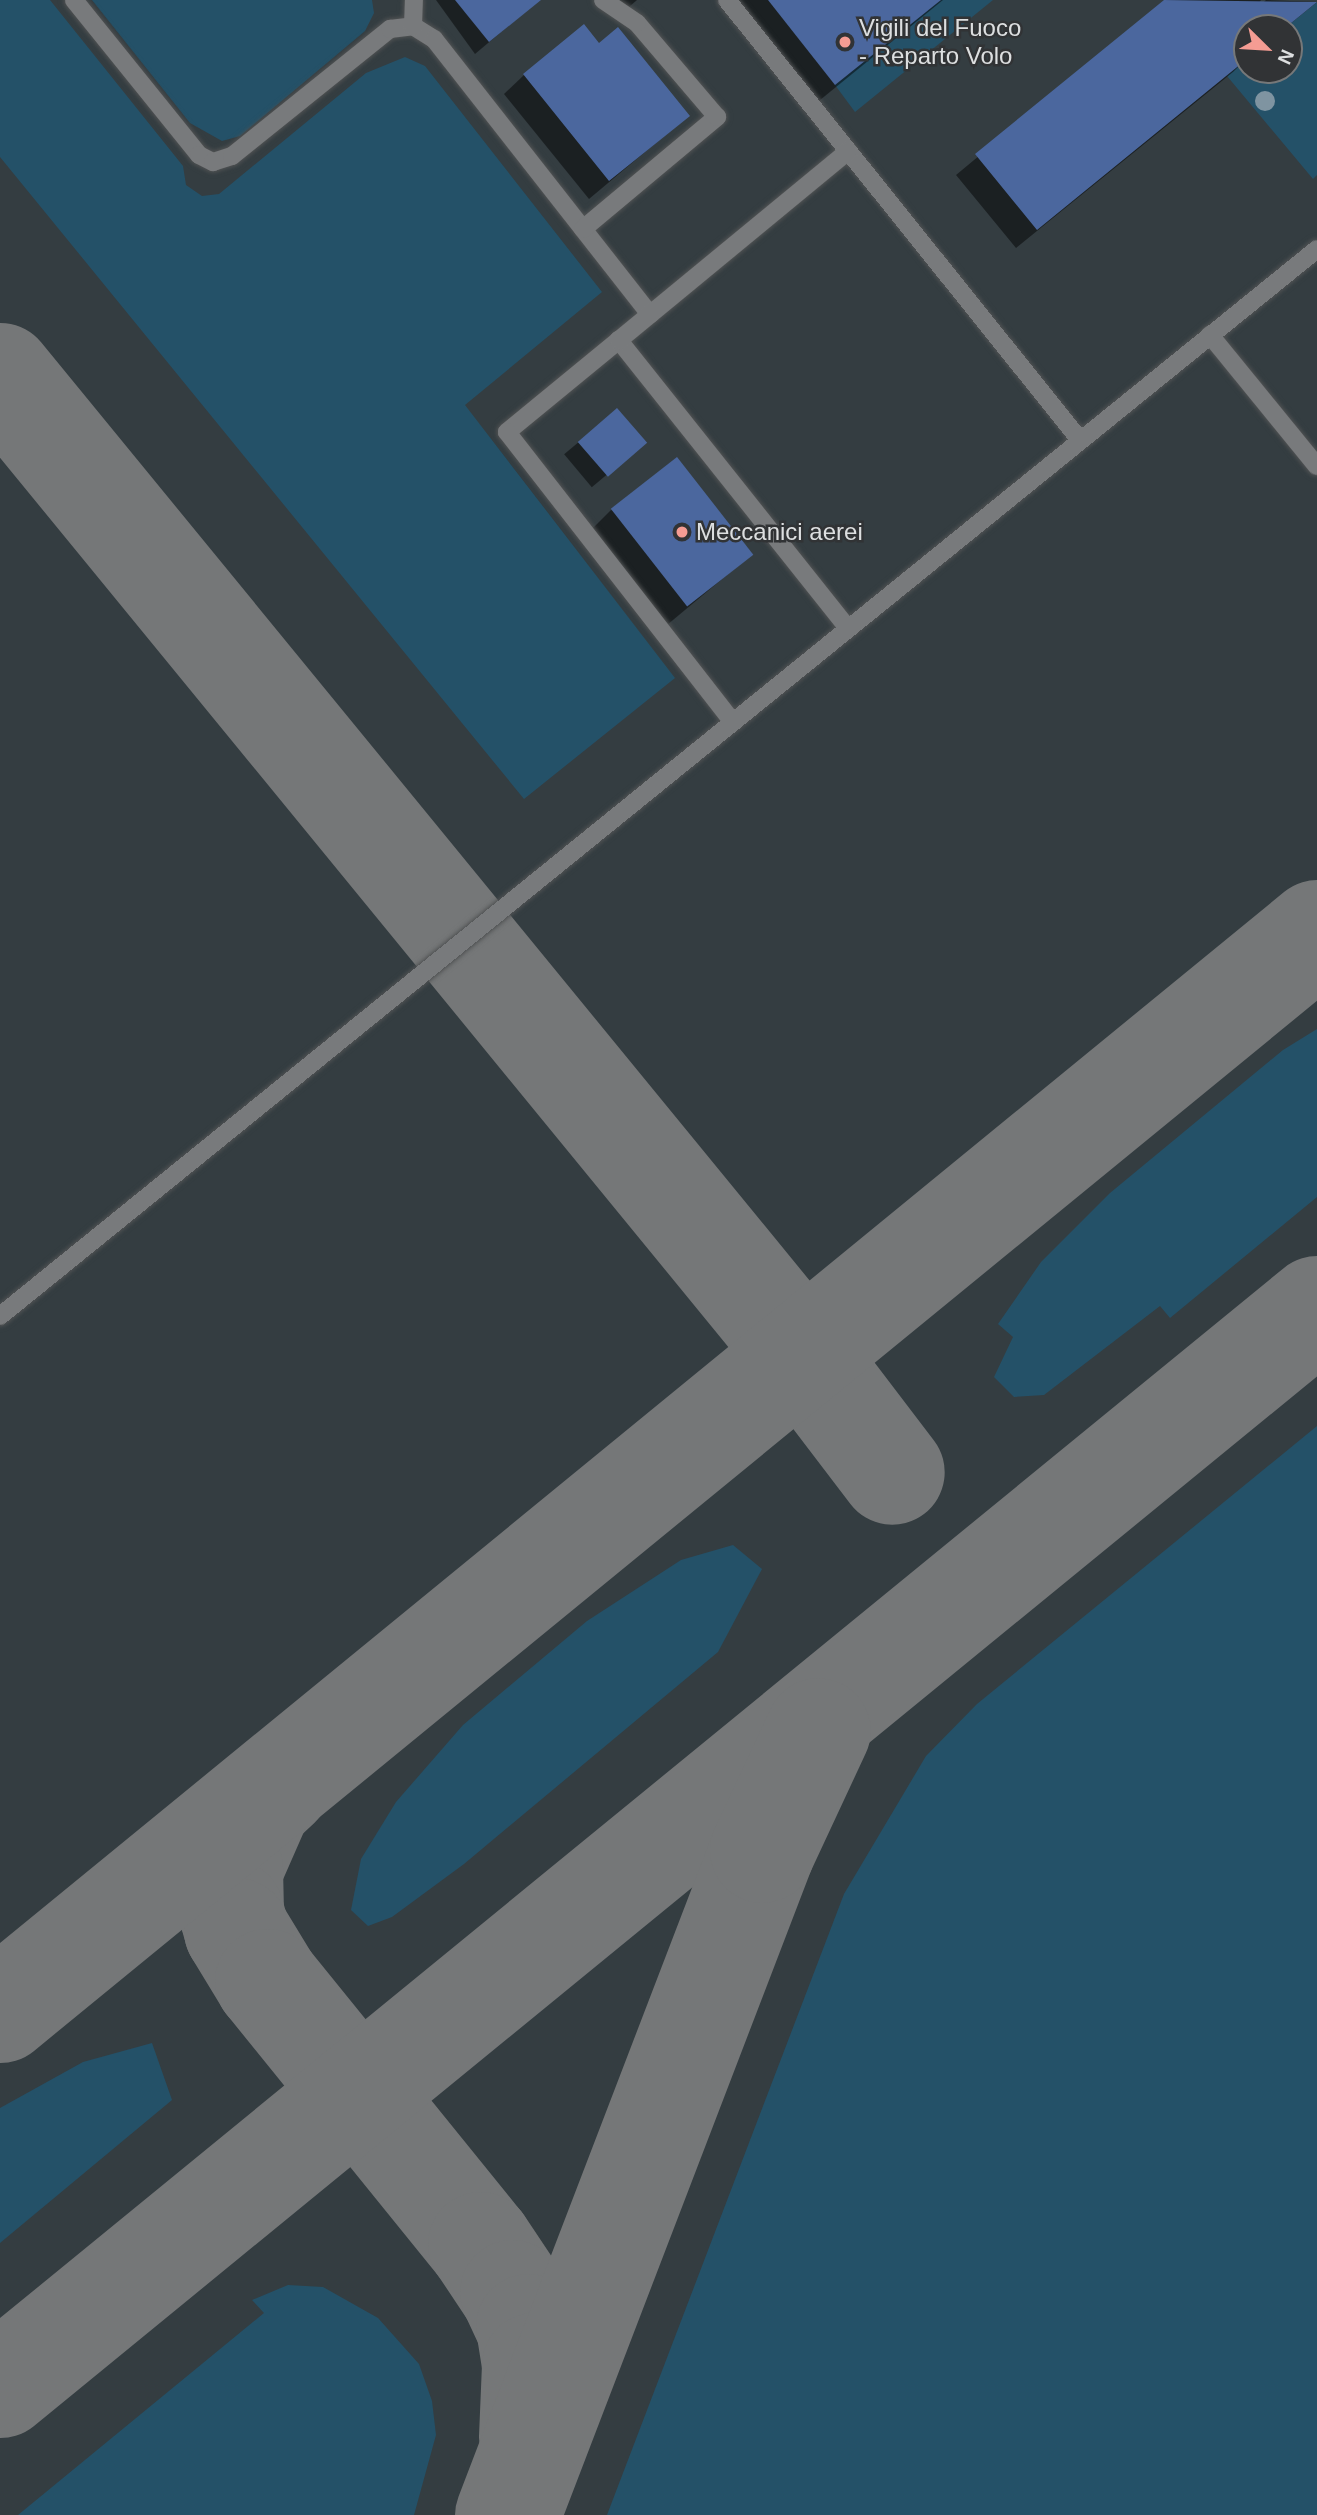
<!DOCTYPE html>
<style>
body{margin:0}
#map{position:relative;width:1317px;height:2515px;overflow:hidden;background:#313335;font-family:Helvetica,sans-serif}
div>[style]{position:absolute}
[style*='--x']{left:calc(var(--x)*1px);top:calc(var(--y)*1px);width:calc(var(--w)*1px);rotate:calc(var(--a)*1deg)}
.built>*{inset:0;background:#343d41}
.green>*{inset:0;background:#245168}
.shadow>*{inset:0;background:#0007;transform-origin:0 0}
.taxiway>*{height:105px;margin:-52.5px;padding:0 52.5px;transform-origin:52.5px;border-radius:52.5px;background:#757778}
.building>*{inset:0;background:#4b679e;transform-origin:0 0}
.roads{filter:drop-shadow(0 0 2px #505253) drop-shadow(0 0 2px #505253)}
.minor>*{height:18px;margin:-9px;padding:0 9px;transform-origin:9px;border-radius:9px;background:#787a7c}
.trees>*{width:20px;height:20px;margin:-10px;border-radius:50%;background:#7f94a1}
.dots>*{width:19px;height:19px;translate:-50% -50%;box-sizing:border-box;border:4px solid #313335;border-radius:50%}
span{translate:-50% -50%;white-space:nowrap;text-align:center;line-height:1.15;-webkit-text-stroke:5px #313335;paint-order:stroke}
.poi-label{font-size:24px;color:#dddfe0}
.left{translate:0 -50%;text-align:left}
.north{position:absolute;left:1233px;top:14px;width:70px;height:70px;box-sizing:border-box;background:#313335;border:2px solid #767879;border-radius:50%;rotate:114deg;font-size:19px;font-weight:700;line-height:28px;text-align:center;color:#dddfe0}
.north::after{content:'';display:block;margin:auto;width:24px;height:32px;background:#f59c93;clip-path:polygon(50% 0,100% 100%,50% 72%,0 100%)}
</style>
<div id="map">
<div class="built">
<i style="clip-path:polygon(evenodd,0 0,1317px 0,1317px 2515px,0 2515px,0 0,1247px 28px,1289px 28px,1289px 70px,1247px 70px,1247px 28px)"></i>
</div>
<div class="green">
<i style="clip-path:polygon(0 0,50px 0,183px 166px,186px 185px,202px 196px,219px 194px,366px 73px,405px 57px,425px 66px,602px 292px,465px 405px,675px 678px,524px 799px,0 157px)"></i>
<i style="clip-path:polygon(92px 0,372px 0,374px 13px,365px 31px,240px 136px,222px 141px,190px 123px)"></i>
<i style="clip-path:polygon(941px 0,993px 0,855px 112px,835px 85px)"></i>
<i style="clip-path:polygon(1317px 2px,1317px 175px,1313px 179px,1227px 76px,1247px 59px,1247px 70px,1289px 70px,1289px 28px,1285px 28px)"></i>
<i style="clip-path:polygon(1317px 1029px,1317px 1197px,1170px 1318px,1160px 1306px,1044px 1395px,1014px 1397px,994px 1377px,1013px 1337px,998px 1324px,1041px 1262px,1110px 1193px,1283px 1050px)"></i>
<i style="clip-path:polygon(1317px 1426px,1317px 2515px,607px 2515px,844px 1894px,926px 1756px,977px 1704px)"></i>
<i style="clip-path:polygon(733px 1545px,762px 1569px,718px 1652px,464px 1864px,392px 1917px,368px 1926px,351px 1910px,361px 1859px,396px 1802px,463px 1725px,587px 1621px,681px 1560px)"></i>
<i style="clip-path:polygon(152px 2043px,172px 2100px,0 2243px,0 2108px,83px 2062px)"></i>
<i style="clip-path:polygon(288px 2285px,323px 2287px,378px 2318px,419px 2364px,432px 2401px,436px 2435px,414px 2515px,18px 2515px,264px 2313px,252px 2300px)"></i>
</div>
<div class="shadow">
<i style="clip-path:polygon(436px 0,539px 0,475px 54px)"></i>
<i style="clip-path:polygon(608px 0,637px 0,621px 14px)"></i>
<i style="clip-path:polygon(723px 0,943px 0,809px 109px)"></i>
<i style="clip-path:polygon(1167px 0,1261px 0,1251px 14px,1266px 0,1317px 2px,1285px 28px,1247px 28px,1247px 58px,1233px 72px,1016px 248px,956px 175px)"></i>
<i style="clip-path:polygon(599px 46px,688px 116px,589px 199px,504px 94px,524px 75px)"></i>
<i style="left:617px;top:410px;width:43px;height:69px;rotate:50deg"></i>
<i style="clip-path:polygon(611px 510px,751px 555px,667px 625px,592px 529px)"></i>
</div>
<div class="taxiway">
<i style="--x:0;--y:375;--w:1266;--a:50.68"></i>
<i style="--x:802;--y:1354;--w:148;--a:52.7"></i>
<i style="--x:278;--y:1784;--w:26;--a:137"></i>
<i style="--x:259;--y:1802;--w:72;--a:113.7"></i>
<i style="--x:230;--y:1868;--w:44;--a:88.7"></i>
<i style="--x:231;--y:1912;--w:19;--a:74"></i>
<i style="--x:236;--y:1930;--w:60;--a:58.7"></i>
<i style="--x:267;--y:1981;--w:338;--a:51"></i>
<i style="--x:480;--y:2244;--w:58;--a:56.3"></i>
<i style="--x:512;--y:2292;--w:38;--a:65"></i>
<i style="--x:528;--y:2326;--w:39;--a:81"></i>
<i style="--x:534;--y:2365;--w:72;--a:92.4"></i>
<i style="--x:0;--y:2010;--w:1702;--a:-39.3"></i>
<i style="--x:0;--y:2385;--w:1701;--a:-39.28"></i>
<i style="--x:507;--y:2515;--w:712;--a:-69.02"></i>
<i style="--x:762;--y:1850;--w:132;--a:-65"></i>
</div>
<div class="building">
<i style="clip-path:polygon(455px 0,541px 0,489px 42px)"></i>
<i style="clip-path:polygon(768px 0,941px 0,835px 85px)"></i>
<i style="clip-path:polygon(1164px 0,1317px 2px,1285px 28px,1247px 28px,1247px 59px,1037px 230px,975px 154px)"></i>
<i style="clip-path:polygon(584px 24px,599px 43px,618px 27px,690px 116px,609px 181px,523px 74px)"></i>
<i style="left:617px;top:408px;width:46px;height:52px;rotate:49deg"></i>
<i style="left:677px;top:457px;width:124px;height:84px;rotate:52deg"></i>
</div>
<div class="roads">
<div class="minor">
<i style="--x:74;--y:0;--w:199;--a:51.1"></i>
<i style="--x:199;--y:155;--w:16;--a:27"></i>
<i style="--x:213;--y:162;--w:20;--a:-18"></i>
<i style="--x:232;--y:156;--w:203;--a:-38.8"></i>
<i style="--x:390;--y:29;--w:23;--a:-7"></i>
<i style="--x:413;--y:26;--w:25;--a:32"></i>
<i style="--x:434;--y:39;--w:350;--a:51.9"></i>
<i style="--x:727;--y:0;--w:564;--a:51.26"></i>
<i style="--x:413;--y:26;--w:26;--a:-88"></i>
<i style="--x:583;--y:229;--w:175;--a:-39.9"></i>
<i style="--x:717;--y:117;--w:123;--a:-130.4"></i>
<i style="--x:637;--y:23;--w:41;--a:-145.9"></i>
<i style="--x:1210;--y:335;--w:169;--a:50.8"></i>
<i style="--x:619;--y:340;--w:145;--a:140.6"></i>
<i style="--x:507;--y:432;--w:365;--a:52.1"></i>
<i style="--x:847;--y:627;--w:367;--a:-128.5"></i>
<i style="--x:619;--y:340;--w:297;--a:-39.5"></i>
<i style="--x:0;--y:1316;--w:1695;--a:-39.01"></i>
</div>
</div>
<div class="trees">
<i style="left:1265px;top:101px"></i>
</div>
<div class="dots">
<i style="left:845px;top:42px;background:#f59c93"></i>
<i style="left:682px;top:532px;background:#f59c93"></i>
</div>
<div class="poi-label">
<span class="left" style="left:859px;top:42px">Vigili del Fuoco<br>- Reparto Volo</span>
<span class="left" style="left:696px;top:532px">Meccanici aerei</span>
</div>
<div class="north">N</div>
</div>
